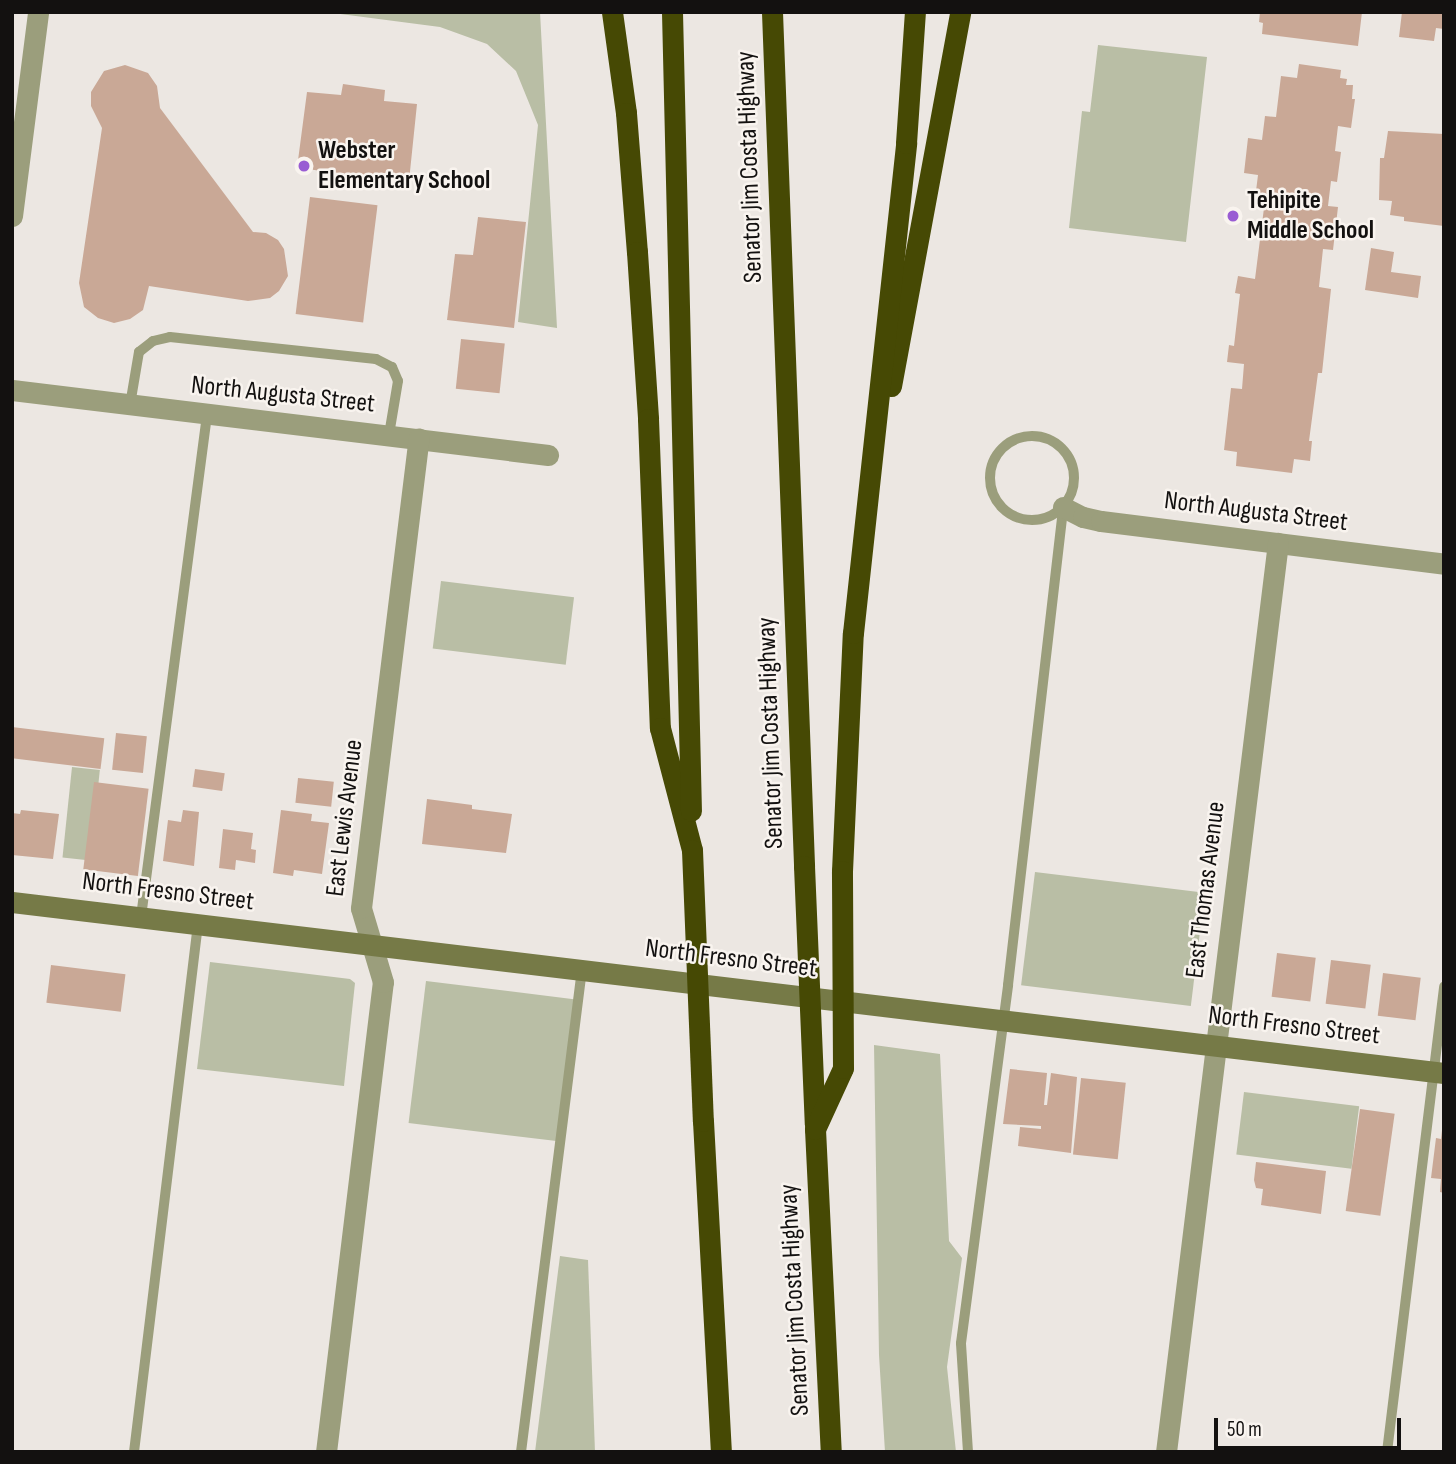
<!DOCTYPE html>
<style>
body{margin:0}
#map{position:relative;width:1456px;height:1464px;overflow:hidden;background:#ece7e2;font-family:"Sofia Sans Condensed",sans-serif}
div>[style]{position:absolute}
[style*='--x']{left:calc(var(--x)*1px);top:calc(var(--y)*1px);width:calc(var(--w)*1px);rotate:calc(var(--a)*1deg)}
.green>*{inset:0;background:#b9bea5;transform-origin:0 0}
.building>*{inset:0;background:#c9a896;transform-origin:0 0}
.lane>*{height:10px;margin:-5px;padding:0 5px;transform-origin:5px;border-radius:5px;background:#9b9e7c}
.lane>.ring{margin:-5px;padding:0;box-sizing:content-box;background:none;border:10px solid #9b9e7c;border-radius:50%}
.street>*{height:21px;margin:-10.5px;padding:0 10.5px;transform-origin:10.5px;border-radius:10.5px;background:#9b9e7c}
.secondary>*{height:21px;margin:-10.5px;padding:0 10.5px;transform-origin:10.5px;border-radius:10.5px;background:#767a47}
.highway>*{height:21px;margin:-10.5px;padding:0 10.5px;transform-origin:10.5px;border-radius:10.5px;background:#464904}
.highway-bridge>*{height:21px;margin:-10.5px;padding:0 10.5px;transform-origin:10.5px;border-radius:10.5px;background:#464904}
.dots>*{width:19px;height:19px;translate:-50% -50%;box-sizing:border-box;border:4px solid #f9f4ef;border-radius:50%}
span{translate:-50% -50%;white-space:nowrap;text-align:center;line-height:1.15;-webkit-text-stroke:5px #f9f4ef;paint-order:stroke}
.poi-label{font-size:26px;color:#131110;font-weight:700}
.left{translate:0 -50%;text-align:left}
.street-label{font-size:26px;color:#131110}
.frame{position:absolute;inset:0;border:14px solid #131110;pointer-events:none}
.scale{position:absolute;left:1214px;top:1418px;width:187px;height:32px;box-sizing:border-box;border:4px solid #131110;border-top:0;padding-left:9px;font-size:21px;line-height:24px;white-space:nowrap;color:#131110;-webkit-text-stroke:5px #f9f4ef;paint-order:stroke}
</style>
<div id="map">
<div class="green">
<i style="clip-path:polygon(325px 12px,540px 12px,557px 328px,518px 322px,538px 125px,516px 71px,487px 44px,440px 27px)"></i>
<i style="clip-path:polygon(1098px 45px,1207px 57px,1186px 242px,1069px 228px,1082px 111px,1090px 112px)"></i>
<i style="left:441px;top:581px;width:134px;height:68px;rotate:7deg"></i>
<i style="left:72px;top:767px;width:28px;height:91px;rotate:6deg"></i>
<i style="left:1035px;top:872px;width:171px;height:114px;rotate:7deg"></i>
<i style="clip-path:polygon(210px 962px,350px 979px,355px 983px,344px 1086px,197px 1069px)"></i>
<i style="left:426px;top:981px;width:149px;height:143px;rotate:7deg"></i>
<i style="clip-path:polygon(874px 1045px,940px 1054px,949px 1241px,962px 1258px,947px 1367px,956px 1452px,885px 1452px,879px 1355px)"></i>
<i style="left:1244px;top:1092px;width:116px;height:63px;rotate:7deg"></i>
<i style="clip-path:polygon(560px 1256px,588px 1260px,595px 1452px,535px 1452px)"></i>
</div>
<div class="building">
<i style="clip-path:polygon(1260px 12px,1362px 12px,1358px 46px,1262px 34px,1263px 23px,1259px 22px)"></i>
<i style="clip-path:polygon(1402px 12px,1444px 12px,1444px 29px,1436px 28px,1434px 41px,1399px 37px)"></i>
<i style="clip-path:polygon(1299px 64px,1341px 70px,1340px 78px,1347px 79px,1346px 85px,1353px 85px,1352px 99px,1355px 99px,1351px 128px,1338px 126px,1335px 151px,1341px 152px,1337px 182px,1331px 181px,1328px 206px,1338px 207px,1333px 250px,1323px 249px,1319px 287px,1331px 289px,1322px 373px,1318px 373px,1309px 441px,1312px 441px,1310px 461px,1294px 459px,1292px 473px,1236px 466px,1237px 452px,1224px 450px,1231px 388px,1242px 389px,1244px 364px,1227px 362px,1229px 345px,1234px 346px,1240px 294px,1235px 293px,1238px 276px,1255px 279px,1265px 200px,1255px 199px,1258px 175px,1244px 173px,1248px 138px,1262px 140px,1265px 116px,1276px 117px,1281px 76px,1297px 78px)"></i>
<i style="clip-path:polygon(125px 65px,148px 73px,157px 86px,160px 108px,253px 232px,266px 233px,278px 240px,284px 249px,288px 276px,279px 291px,270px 298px,248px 301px,149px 286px,143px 310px,130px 319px,114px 323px,98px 318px,84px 307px,79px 283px,102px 128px,91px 106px,91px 92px,104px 71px)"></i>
<i style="clip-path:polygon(343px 84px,385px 90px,384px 101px,417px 104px,409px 181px,297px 168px,307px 92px,341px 95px)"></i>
<i style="clip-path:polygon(1388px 131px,1444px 134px,1444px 226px,1404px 221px,1404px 217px,1390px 215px,1392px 201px,1379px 200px,1380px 158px,1384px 158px)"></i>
<i style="left:310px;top:197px;width:68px;height:118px;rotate:7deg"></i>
<i style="clip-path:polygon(478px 217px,526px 222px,514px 328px,447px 320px,455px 254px,473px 255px)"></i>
<i style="clip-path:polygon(1371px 248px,1394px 252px,1391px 272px,1421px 276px,1418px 298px,1365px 290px)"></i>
<i style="left:461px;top:339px;width:44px;height:50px;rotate:6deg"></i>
<i style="left:12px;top:727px;width:93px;height:31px;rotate:7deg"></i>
<i style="left:116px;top:733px;width:31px;height:37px;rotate:6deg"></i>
<i style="left:195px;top:769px;width:30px;height:18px;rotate:8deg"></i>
<i style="left:298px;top:778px;width:36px;height:25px;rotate:6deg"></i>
<i style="left:94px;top:782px;width:55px;height:88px;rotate:7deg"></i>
<i style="clip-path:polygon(427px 799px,472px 805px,472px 809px,512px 814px,506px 853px,422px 844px)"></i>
<i style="clip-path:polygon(21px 810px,59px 814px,53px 859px,12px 855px,12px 813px,20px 814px)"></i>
<i style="clip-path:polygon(183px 810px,199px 812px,194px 866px,163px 861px,168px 820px,181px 822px)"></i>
<i style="clip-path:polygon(281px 810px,312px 814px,311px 821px,329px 823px,322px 874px,294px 870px,293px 876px,273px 873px)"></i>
<i style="clip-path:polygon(223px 829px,253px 833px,251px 849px,256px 850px,255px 863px,236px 860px,235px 870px,219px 868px)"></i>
<i style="left:1277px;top:953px;width:39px;height:44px;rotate:7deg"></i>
<i style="left:1331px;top:960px;width:40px;height:44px;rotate:7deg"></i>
<i style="left:51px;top:965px;width:75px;height:38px;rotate:7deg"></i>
<i style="left:1383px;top:973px;width:38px;height:43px;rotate:7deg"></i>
<i style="clip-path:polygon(1010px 1069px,1047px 1073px,1044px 1105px,1047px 1105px,1051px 1073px,1077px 1077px,1071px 1153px,1018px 1146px,1020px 1127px,1041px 1129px,1041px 1126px,1003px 1124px)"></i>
<i style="left:1081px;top:1078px;width:45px;height:77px;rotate:6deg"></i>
<i style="left:1360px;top:1109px;width:35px;height:103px;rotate:8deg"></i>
<i style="clip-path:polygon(1442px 1130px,1444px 1130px,1444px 1193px,1440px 1192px,1441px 1179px,1431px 1178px,1436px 1138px,1441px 1139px)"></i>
<i style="clip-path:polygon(1256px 1162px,1326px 1171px,1321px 1214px,1261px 1205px,1263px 1189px,1256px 1188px,1254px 1180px)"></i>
</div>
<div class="lane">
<i style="--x:130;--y:405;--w:54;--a:-80.4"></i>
<i style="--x:139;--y:352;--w:18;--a:-38"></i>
<i style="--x:153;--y:341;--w:17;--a:-13"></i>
<i style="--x:170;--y:337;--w:207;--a:6.1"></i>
<i style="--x:376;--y:359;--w:18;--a:27"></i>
<i style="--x:392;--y:367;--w:15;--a:67"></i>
<i style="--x:398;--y:381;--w:55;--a:99.5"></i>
<i class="ring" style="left:990px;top:436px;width:74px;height:74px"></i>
<i style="--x:141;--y:917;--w:506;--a:-82.51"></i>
<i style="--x:134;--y:1452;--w:532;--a:-83.09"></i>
<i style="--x:521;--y:1452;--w:486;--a:-82.8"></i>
<i style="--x:968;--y:1452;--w:109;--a:-93.7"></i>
<i style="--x:961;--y:1343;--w:361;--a:-82.5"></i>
<i style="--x:1008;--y:985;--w:481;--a:-83.4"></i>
<i style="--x:1387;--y:1452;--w:469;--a:-83"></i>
</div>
<div class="street">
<i style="--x:12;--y:216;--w:206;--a:-82.7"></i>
<i style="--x:12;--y:390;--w:540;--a:6.91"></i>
<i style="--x:1063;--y:507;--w:22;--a:27"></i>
<i style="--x:1083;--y:517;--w:18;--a:13"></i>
<i style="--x:1101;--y:521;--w:346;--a:7.1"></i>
<i style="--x:326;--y:1452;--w:473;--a:-83.1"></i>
<i style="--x:383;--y:982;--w:77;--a:-106.6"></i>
<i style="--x:361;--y:908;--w:473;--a:-83"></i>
<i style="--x:1166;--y:1452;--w:916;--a:-82.98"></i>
</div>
<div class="secondary">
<i style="--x:12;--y:902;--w:1442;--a:6.81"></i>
</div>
<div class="highway">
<i style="--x:612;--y:12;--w:102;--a:82.1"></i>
<i style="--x:626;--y:113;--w:139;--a:85.5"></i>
<i style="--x:637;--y:252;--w:167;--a:86.2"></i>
<i style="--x:648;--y:419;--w:309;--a:87.8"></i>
<i style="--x:660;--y:728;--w:126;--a:75.3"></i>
<i style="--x:672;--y:12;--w:799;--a:88.64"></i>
<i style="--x:772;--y:12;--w:855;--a:87.85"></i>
<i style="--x:891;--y:386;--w:380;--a:-79.5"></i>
<i style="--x:842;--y:871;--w:238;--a:-87.4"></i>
<i style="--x:853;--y:633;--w:493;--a:-83.8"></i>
<i style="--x:906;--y:143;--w:131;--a:-86.1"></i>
<i style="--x:703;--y:1121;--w:331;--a:86.9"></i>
<i style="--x:815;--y:1129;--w:323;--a:87.2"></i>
</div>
<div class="highway-bridge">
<i style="--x:692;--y:850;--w:271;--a:87.7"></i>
<i style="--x:804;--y:866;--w:258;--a:87.6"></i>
<i style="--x:815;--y:1129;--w:67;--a:-65.3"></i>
<i style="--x:843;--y:1068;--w:197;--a:-90.3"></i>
</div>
<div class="dots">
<i style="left:304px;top:166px;background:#995cd3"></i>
<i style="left:1233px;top:216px;background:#995cd3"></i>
</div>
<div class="poi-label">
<span class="left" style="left:318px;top:166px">Webster<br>Elementary School</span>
<span class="left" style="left:1247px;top:216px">Tehipite<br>Middle School</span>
</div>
<div class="street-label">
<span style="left:750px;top:167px;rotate:-92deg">Senator Jim Costa Highway</span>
<span style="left:283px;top:395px;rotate:6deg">North Augusta Street</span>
<span style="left:1256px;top:512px;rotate:7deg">North Augusta Street</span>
<span style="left:771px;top:733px;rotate:-92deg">Senator Jim Costa Highway</span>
<span style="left:345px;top:818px;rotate:-83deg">East Lewis Avenue</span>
<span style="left:1206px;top:890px;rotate:-83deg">East Thomas Avenue</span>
<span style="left:168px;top:892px;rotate:7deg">North Fresno Street</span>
<span style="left:731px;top:959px;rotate:7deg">North Fresno Street</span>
<span style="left:1294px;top:1026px;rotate:7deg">North Fresno Street</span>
<span style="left:795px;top:1300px;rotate:-93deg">Senator Jim Costa Highway</span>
</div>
<div class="frame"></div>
<div class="scale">50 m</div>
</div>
